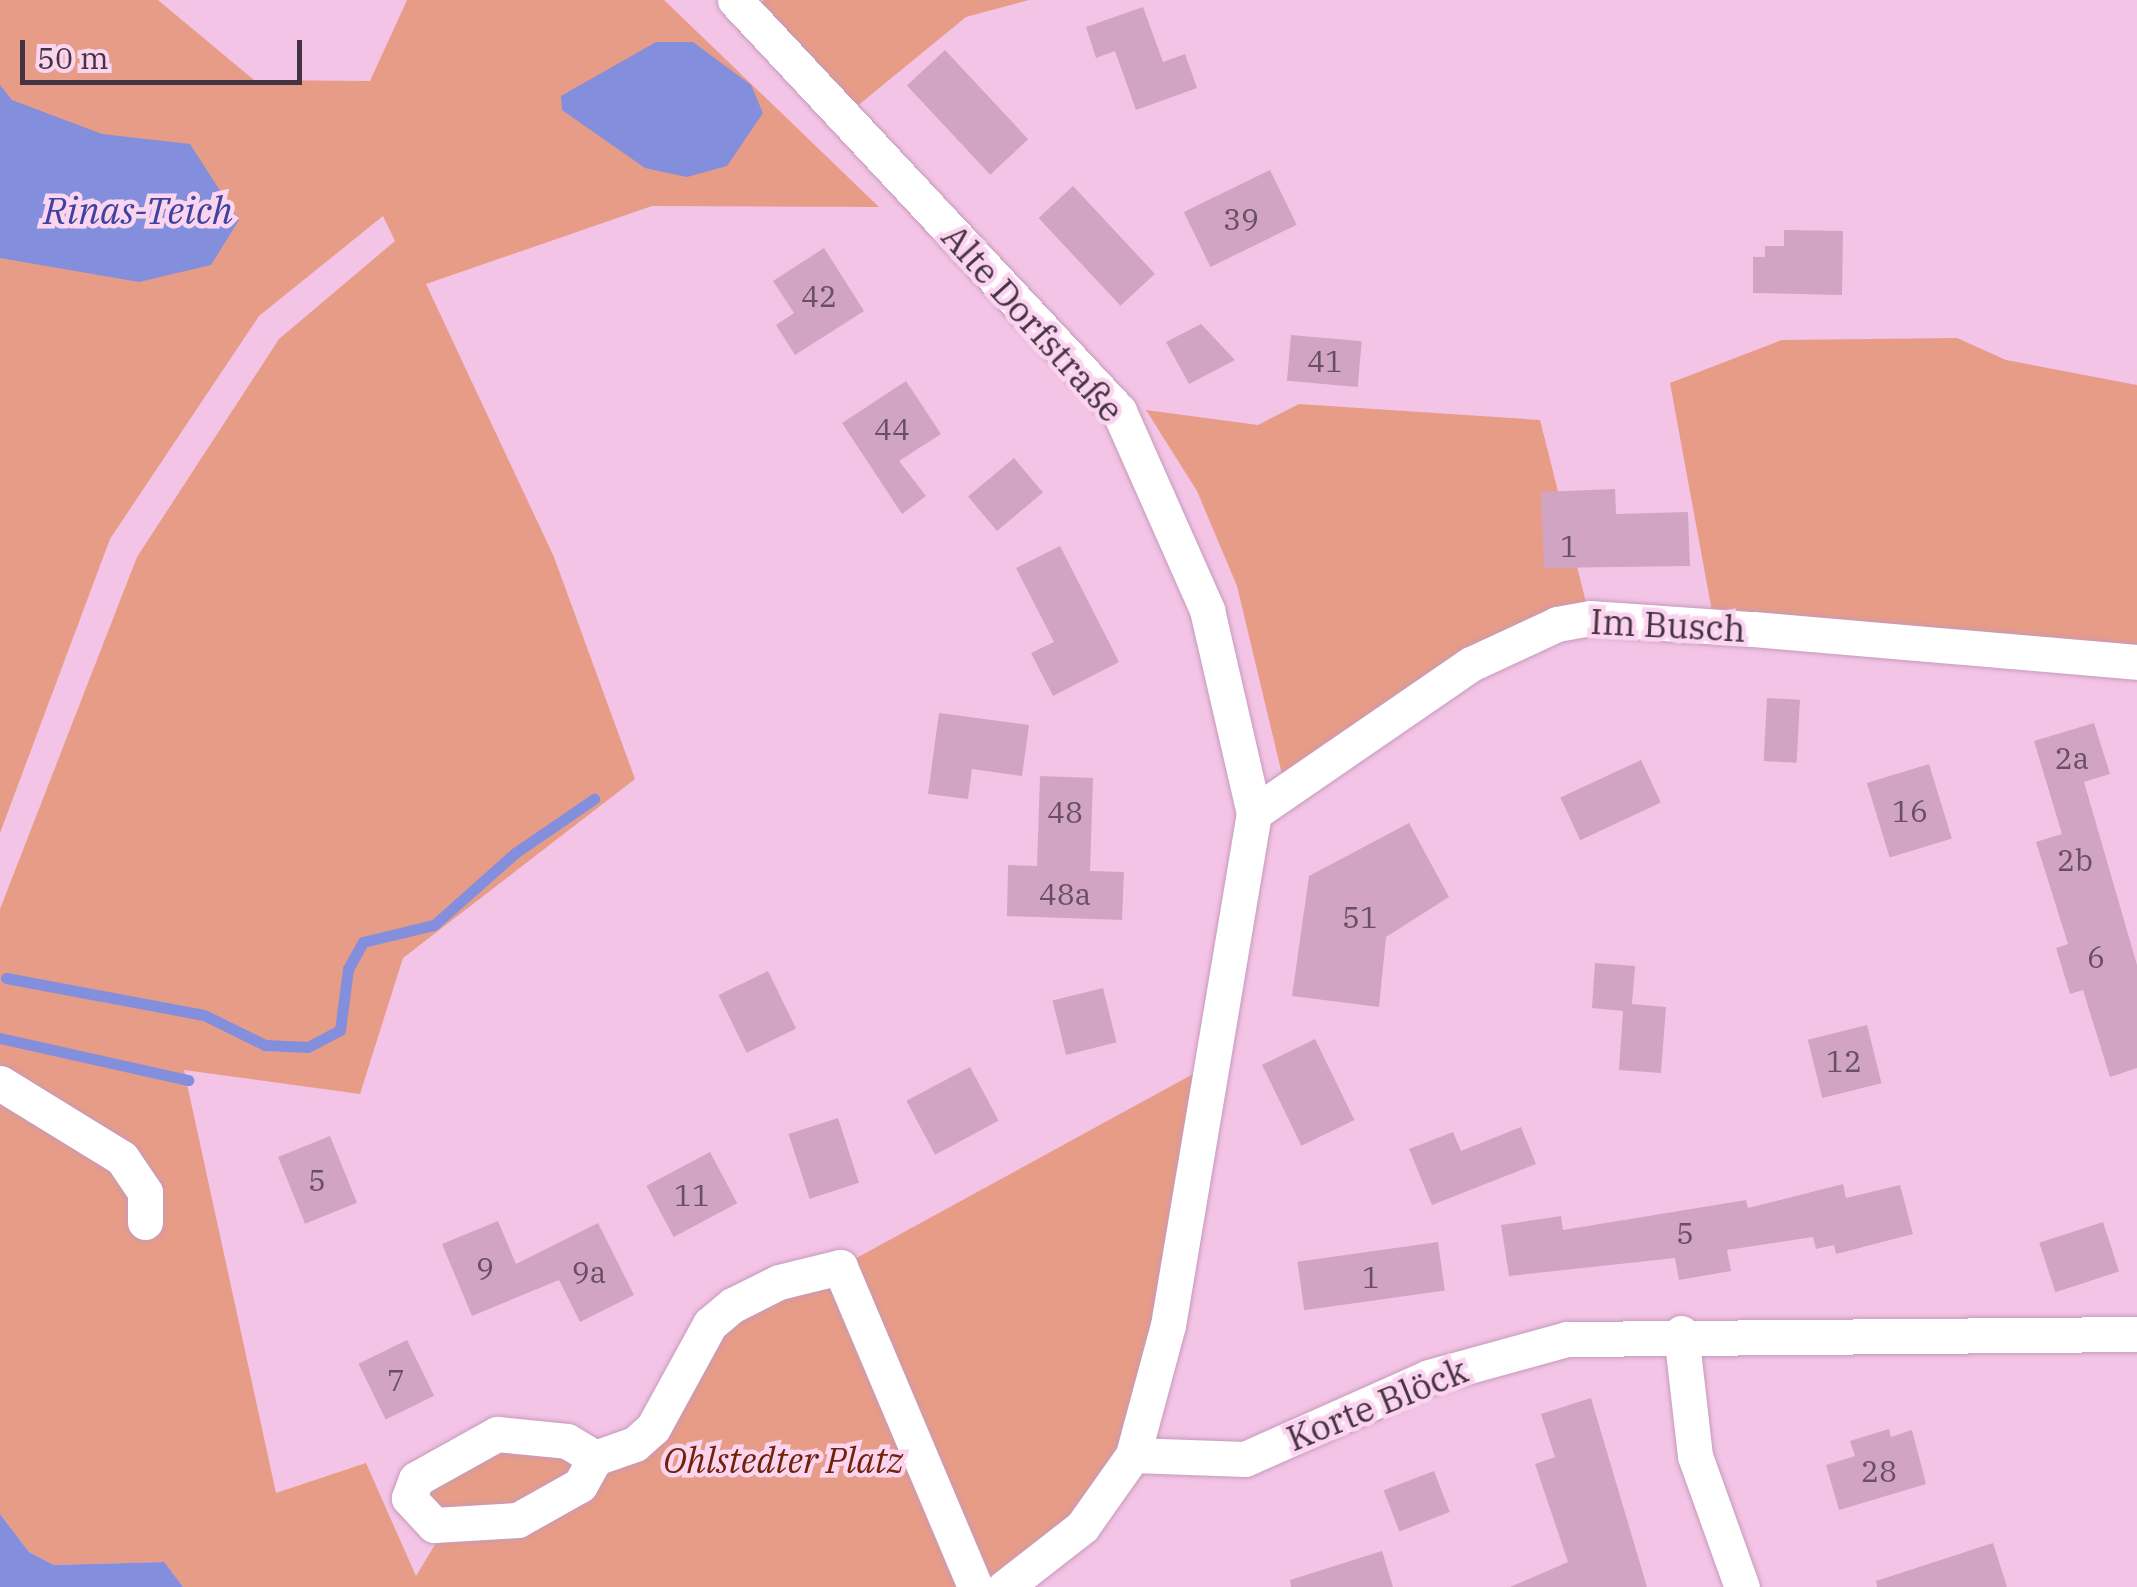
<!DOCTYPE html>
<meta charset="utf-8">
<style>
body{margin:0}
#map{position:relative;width:2137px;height:1587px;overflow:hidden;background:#f3c4e6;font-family:"IBM Plex Serif",serif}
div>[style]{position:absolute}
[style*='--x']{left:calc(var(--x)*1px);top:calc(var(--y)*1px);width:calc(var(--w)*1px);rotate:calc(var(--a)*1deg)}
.green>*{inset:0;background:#e79c87}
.water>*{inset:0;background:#838edd}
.stream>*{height:11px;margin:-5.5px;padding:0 5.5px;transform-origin:5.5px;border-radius:5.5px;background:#838edd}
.building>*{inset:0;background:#d1a4c4;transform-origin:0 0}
.roads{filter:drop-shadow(0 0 2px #c69aba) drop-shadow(0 0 2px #c69aba)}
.minor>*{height:35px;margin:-17.5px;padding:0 17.5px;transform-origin:17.5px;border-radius:17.5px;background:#fff}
span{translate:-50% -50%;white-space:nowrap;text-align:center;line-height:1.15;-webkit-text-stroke:9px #fbd5f0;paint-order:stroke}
.number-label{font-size:30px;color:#694f62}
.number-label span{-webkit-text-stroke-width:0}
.street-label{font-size:35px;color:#463341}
.park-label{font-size:35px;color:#712208;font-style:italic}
.water-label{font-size:38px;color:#3f439f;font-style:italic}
.scale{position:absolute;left:20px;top:40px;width:282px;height:45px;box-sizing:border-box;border:5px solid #463341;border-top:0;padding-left:12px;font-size:30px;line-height:35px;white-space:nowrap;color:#463341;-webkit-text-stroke:8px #fbd5f0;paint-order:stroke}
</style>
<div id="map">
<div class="green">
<i style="clip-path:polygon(0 0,158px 0,254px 80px,370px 81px,407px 0,664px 0,879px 207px,652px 206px,426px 284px,554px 557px,635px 779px,403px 958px,360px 1094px,184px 1070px,276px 1493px,366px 1463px,416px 1576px,445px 1528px,409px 1498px,497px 1434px,635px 1444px,710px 1324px,840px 1267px,1217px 1061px,1133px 1455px,1005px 1587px,183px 1587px,163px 1562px,54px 1565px,29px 1552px,0 1514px,0 909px,137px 557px,279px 339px,395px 241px,383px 216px,259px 316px,110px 539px,0 833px)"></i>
<i style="clip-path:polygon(764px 0,1029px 0,966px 17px,845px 116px,749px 13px)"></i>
<i style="clip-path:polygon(1957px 338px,2006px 360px,2137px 385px,2137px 662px,1715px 628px,1670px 383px,1782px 340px)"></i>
<i style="clip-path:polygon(1299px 404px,1540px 420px,1590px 618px,1557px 624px,1286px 791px,1237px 586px,1197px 491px,1146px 410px,1258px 425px)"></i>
</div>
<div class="water">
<i style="clip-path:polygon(656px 42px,693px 42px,751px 85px,763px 113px,727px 166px,687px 177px,645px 168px,562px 110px,561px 96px)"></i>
<i style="clip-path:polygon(0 85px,12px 100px,102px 134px,190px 144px,239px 220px,211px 265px,139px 282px,0 258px)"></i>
<i style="clip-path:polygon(0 1514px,29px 1552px,54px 1565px,164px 1562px,183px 1587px,0 1587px)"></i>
</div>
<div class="stream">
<i style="--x:6;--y:978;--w:201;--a:10.6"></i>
<i style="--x:204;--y:1015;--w:68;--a:26.2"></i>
<i style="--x:265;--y:1045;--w:43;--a:2.7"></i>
<i style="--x:308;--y:1047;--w:36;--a:-28"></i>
<i style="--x:340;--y:1030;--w:62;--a:-82.5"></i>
<i style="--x:348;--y:969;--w:31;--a:-61"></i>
<i style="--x:363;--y:942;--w:73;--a:-13.5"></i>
<i style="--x:434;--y:925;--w:108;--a:-41.6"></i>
<i style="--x:515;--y:853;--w:96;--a:-34.4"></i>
<i style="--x:0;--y:1038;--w:193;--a:12.6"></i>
</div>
<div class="building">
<i style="clip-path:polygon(1143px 7px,1163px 62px,1185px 54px,1197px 88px,1136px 110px,1115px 51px,1096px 58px,1086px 27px)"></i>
<i style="left:945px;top:50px;width:122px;height:52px;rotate:47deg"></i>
<i style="left:1270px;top:170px;width:61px;height:96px;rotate:64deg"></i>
<i style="left:1073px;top:186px;width:120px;height:47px;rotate:47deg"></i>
<i style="clip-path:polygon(1784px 230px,1843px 231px,1842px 295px,1753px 293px,1753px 257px,1765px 257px,1765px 246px,1784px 246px)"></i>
<i style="clip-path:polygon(824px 248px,864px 311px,795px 355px,776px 325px,794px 313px,773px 281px)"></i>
<i style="clip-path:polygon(1201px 324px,1235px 360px,1189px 384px,1166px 342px)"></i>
<i style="left:1291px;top:335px;width:71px;height:46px;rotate:5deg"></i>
<i style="clip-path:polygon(906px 381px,941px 434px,899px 461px,926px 496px,902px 514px,842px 423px)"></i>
<i style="left:1014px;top:458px;width:45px;height:60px;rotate:50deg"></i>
<i style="clip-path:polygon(1615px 489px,1616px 514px,1688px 512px,1690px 566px,1544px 568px,1541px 492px)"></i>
<i style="clip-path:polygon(1060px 546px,1119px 662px,1053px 696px,1031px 653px,1054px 642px,1016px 568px)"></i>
<i style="left:1767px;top:698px;width:33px;height:63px;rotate:3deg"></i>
<i style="clip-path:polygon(939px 713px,1029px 725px,1022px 776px,972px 769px,968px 799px,928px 794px)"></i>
<i style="clip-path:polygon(2094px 723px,2110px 774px,2084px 782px,2137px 965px,2137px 1068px,2110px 1077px,2083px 990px,2070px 994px,2056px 948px,2068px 944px,2036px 842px,2062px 834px,2034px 741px)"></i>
<i style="left:1641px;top:760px;width:47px;height:89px;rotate:65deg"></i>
<i style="left:1929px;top:764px;width:78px;height:65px;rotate:73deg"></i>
<i style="clip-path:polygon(1040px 776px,1093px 778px,1090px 871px,1124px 872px,1122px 920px,1007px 916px,1008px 865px,1037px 866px)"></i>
<i style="clip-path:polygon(1409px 823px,1449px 897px,1386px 937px,1379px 1007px,1292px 996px,1309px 876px)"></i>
<i style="clip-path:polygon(1595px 963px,1635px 966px,1632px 1004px,1666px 1007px,1661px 1073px,1619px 1070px,1623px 1011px,1592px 1008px)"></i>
<i style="left:768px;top:971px;width:64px;height:55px;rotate:64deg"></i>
<i style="left:1103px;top:988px;width:56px;height:52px;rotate:76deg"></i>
<i style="left:1867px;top:1025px;width:60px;height:61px;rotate:76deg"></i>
<i style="left:1315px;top:1039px;width:90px;height:59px;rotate:64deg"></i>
<i style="left:970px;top:1067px;width:61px;height:72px;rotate:62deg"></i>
<i style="left:838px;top:1118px;width:68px;height:52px;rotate:72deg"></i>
<i style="clip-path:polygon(1521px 1127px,1536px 1164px,1432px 1205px,1409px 1149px,1453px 1132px,1461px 1151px)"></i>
<i style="left:330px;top:1136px;width:72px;height:56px;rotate:68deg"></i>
<i style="left:710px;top:1152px;width:58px;height:72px;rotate:62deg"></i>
<i style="clip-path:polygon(1843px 1184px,1846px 1198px,1900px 1185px,1913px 1234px,1836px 1254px,1834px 1245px,1816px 1249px,1813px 1237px,1727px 1250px,1731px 1271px,1679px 1280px,1675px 1258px,1509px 1276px,1501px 1225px,1561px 1216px,1563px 1230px,1746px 1200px,1748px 1208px)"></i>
<i style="clip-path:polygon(498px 1221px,516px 1264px,598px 1223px,634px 1295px,580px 1322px,559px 1280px,472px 1316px,442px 1244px)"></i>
<i style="left:2103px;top:1222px;width:52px;height:67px;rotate:72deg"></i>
<i style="left:1438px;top:1242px;width:49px;height:142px;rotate:82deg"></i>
<i style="left:407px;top:1340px;width:62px;height:54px;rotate:64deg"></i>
<i style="clip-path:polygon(1591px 1398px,1647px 1587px,1510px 1587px,1568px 1562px,1535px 1464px,1555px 1457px,1541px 1414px)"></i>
<i style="clip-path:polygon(1889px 1429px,1891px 1437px,1912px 1430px,1926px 1484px,1839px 1510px,1826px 1465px,1855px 1456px,1850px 1441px)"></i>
<i style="left:1434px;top:1471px;width:44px;height:54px;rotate:69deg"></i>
<i style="clip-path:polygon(1993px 1543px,2007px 1587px,1877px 1587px,1876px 1581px)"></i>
<i style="clip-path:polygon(1382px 1551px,1393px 1587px,1291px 1587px,1290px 1580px)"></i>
</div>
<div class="roads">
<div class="minor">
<i style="--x:735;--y:0;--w:562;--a:46.95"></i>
<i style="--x:1119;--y:411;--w:218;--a:66.1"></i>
<i style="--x:1207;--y:610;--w:208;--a:77"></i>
<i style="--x:1254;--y:813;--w:519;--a:99.53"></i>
<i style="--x:1168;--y:1325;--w:135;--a:105.1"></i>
<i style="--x:1133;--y:1455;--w:88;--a:125.3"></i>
<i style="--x:1082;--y:1527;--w:98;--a:142.1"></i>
<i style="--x:1254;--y:813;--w:263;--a:-34.5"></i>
<i style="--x:1471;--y:664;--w:95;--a:-24.9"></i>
<i style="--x:1557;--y:624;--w:34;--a:-10"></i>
<i style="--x:1590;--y:618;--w:163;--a:3.9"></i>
<i style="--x:1753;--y:629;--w:385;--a:4.9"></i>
<i style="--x:0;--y:1083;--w:143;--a:31.6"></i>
<i style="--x:122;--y:1158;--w:41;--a:55.9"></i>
<i style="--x:145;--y:1192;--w:30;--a:90"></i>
<i style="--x:1681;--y:1333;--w:124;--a:83.5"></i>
<i style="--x:1695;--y:1456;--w:139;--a:70.3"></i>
<i style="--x:1133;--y:1455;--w:112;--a:2"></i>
<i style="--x:1245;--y:1459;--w:201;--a:-24"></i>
<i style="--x:1429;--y:1377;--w:143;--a:-15.4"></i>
<i style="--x:1567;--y:1339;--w:570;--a:-0.5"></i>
<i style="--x:595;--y:1458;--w:31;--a:119"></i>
<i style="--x:580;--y:1485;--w:71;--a:150.6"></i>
<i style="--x:518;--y:1520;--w:84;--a:176.6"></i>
<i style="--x:434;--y:1525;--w:37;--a:-133"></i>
<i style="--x:409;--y:1498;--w:20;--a:-70"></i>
<i style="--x:416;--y:1479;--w:93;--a:-29.1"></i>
<i style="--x:497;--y:1434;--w:70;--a:5.7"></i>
<i style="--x:567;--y:1441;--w:33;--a:31"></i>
<i style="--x:595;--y:1458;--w:42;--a:-19.3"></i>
<i style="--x:635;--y:1444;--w:24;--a:-42"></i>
<i style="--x:653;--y:1428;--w:119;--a:-61.3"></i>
<i style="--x:710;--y:1324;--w:30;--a:-40"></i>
<i style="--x:733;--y:1305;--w:51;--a:-26.6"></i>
<i style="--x:779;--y:1282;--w:63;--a:-13.8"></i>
<i style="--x:840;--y:1267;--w:347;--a:67.1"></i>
</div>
</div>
<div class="number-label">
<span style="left:1241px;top:219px">39</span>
<span style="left:819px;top:296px">42</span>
<span style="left:1325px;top:361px">41</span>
<span style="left:892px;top:429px">44</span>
<span style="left:1569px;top:546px">1</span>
<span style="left:2072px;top:758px">2a</span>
<span style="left:1910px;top:811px">16</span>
<span style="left:1065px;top:812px">48</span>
<span style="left:2075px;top:860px">2b</span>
<span style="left:1065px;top:894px">48a</span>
<span style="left:1360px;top:917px">51</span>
<span style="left:2096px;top:957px">6</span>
<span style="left:1844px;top:1061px">12</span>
<span style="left:317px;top:1180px">5</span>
<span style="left:692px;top:1195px">11</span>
<span style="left:1685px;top:1233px">5</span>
<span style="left:485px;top:1268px">9</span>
<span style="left:589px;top:1272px">9a</span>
<span style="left:1371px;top:1277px">1</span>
<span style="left:396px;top:1380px">7</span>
<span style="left:1879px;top:1471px">28</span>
</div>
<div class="street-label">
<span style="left:1033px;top:323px;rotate:48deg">Alte Dorfstraße</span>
<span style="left:1668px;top:625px;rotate:3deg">Im Busch</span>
<span style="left:1377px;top:1404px;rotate:-22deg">Korte Blöck</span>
</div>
<div class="park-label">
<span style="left:783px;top:1460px">Ohlstedter Platz</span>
</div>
<div class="water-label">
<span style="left:138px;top:210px">Rinas-Teich</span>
</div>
<div class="scale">50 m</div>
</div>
